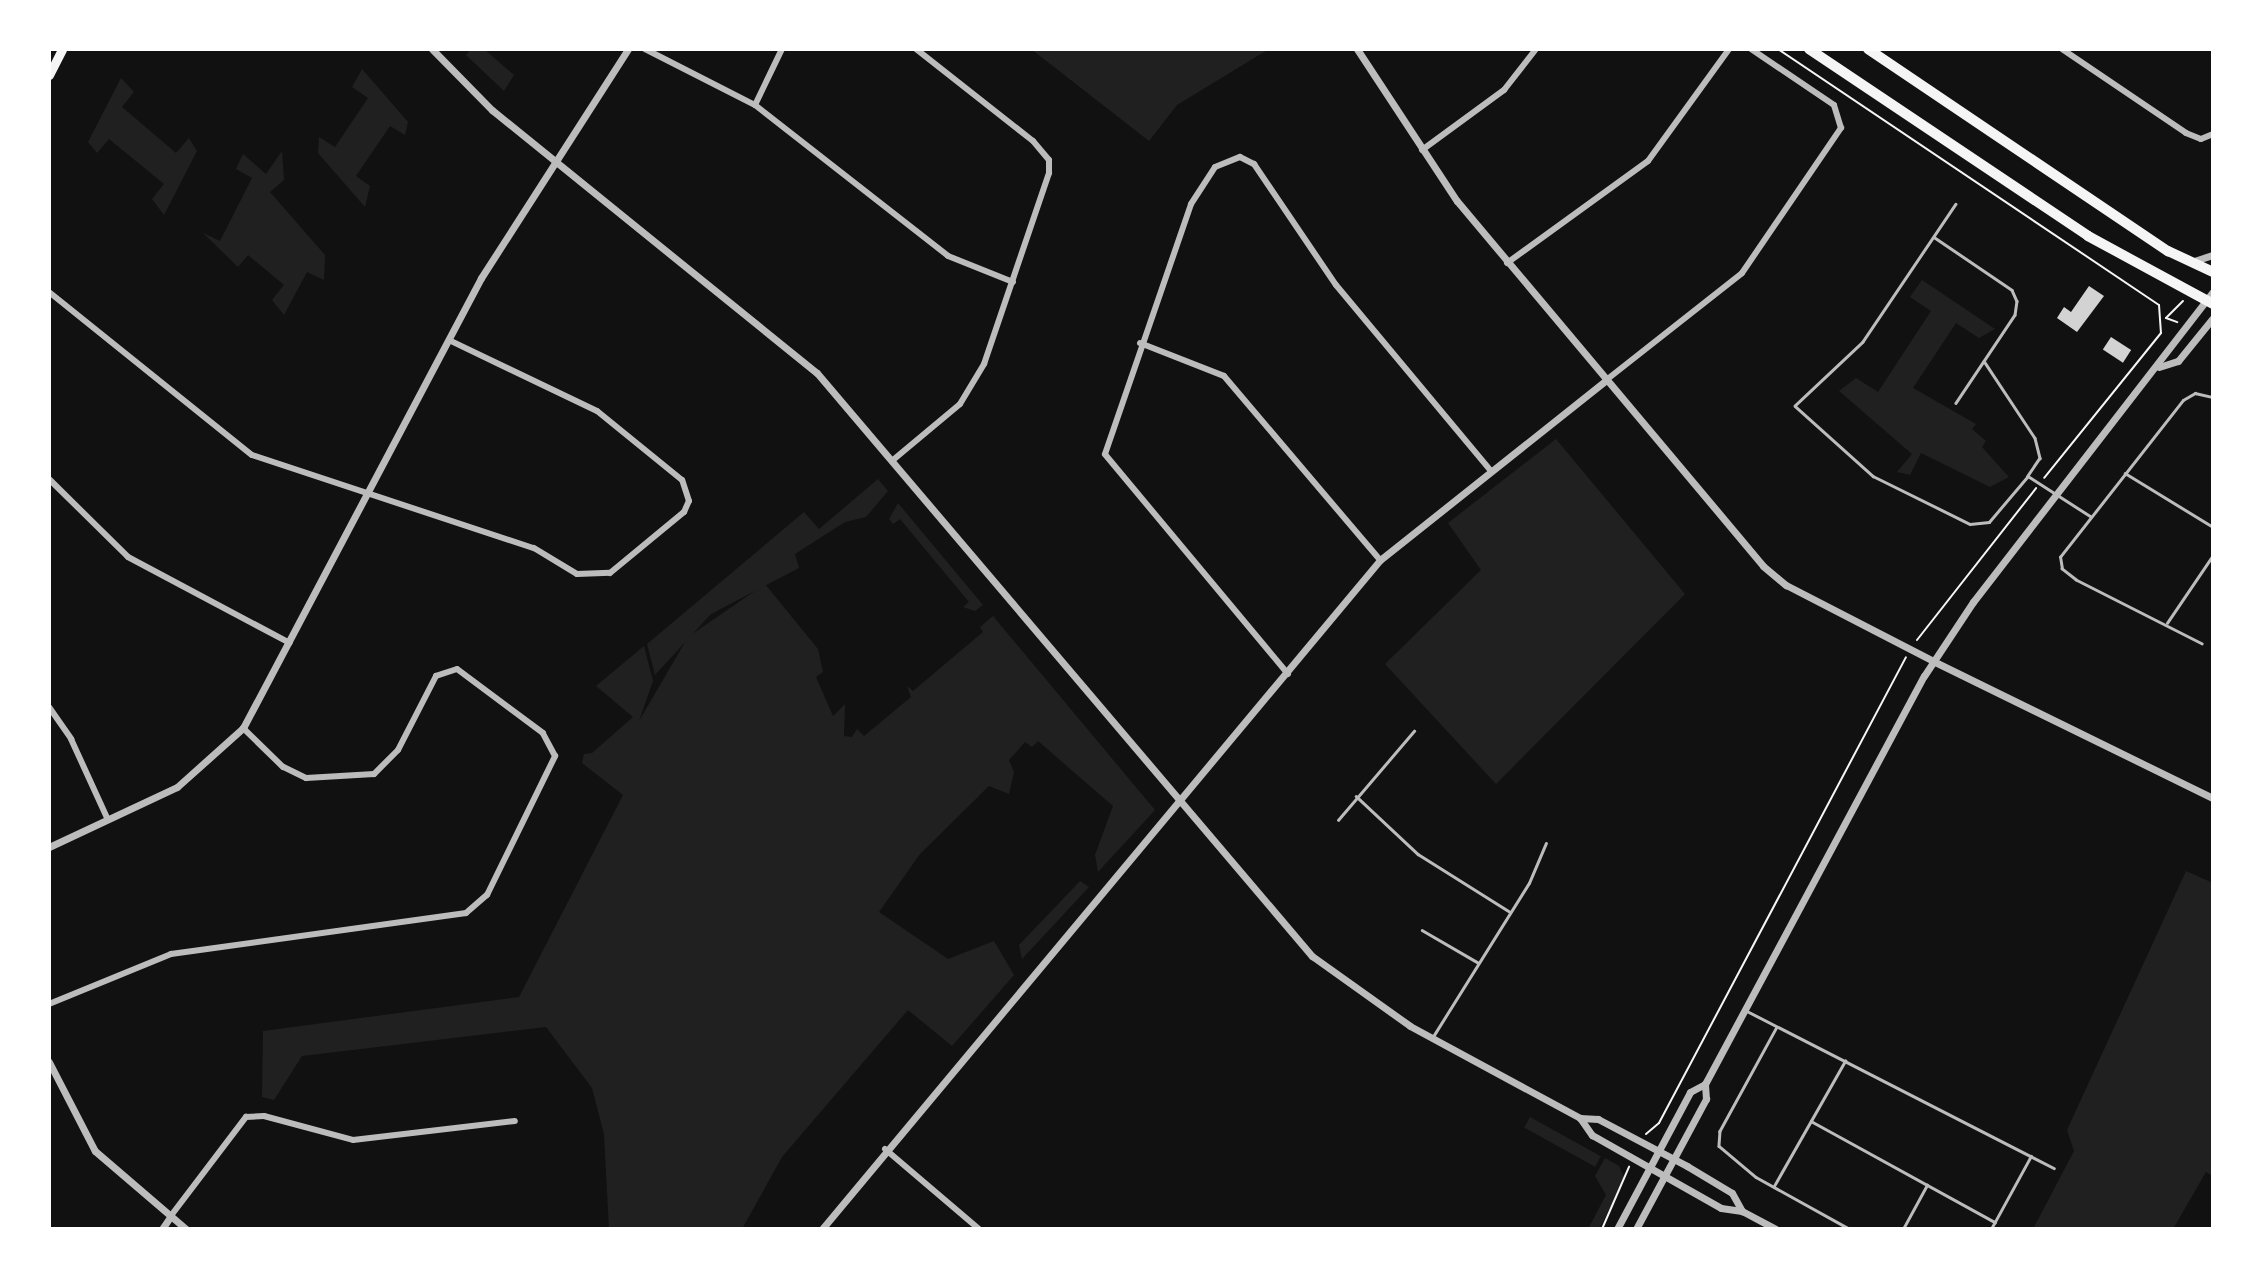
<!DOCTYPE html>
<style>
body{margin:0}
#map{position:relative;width:2262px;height:1278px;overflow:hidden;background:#111;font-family:Figtree,sans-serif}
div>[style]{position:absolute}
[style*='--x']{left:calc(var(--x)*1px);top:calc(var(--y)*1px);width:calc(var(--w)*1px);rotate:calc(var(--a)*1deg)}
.green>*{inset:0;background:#202020;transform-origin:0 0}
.building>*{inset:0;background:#d3d3d3;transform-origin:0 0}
.path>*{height:2px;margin:-1px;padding:0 1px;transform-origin:1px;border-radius:1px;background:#f5f5f5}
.service>*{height:2.5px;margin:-1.25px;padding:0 1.25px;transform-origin:1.25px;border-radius:1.25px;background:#bcbcbc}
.minor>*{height:6px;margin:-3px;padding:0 3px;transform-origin:3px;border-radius:3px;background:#bcbcbc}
.tertiary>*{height:7px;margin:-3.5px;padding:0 3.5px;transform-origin:3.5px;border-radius:3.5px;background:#bcbcbc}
.secondary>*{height:9px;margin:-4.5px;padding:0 4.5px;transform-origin:4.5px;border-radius:4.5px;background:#f5f5f5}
.primary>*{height:10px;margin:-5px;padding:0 5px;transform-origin:5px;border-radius:5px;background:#f5f5f5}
span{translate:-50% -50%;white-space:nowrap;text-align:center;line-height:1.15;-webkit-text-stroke:7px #fff;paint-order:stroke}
.frame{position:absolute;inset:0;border:51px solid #fff;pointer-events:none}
</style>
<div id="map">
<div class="green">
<i style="clip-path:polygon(471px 49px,484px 49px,514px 75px,504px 91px,466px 55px)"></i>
<i style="clip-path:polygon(1031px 49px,1269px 49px,1177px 105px,1149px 141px)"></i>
<i style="clip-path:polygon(362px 69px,408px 122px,405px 135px,390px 126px,356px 176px,370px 186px,365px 207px,318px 153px,319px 137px,335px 147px,368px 98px,352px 87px)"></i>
<i style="clip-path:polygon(121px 78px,134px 92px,122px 107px,176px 153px,189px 138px,197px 151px,164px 215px,152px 199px,164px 184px,109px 139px,97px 153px,88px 142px)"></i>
<i style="clip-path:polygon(282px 151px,284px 180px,270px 192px,325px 255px,324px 280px,307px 272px,284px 315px,272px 300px,284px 285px,248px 255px,238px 267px,203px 233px,220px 241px,252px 178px,236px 169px,243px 154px,266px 174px)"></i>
<i style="clip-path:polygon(1922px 280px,1995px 329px,1979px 338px,1956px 323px,1913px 388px,1976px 424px,1972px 429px,1986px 441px,1982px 447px,2009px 477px,1990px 487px,1921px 453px,1910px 475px,1897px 472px,1912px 454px,1839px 391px,1856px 378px,1878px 392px,1931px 311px,1910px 297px)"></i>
<i style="clip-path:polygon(1556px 439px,1685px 594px,1496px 784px,1385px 664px,1481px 570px,1448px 523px)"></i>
<i style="clip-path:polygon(878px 479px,888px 491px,866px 517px,845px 522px,795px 554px,799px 568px,711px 614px,655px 675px,647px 644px,804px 512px,819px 529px)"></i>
<i style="clip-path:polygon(898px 503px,983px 605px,975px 611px,963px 607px,969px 602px,900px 519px,893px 524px,889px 519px)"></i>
<i style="clip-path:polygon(765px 584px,818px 649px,823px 672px,816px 677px,833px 716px,845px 704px,844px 736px,852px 737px,857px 729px,864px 736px,911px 697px,907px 686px,913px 691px,983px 632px,980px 627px,993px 616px,1155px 810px,1098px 872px,1095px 855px,1113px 806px,1038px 741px,1032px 747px,1025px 742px,1009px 760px,1014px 772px,1009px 794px,989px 786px,920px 854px,879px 912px,948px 959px,994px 941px,1014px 975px,952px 1046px,908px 1010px,782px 1157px,742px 1229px,609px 1229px,604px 1134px,592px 1088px,546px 1027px,302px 1056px,274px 1100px,262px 1097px,263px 1031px,519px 997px,623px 795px,582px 763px,584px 754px,592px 753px,633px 717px,596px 686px,644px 646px,653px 681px,639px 721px,688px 637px)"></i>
<i style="clip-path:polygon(2186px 871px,2213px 883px,2213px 1176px,2206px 1172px,2173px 1229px,2033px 1229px,2074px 1151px,2067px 1130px)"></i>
<i style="clip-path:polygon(1080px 881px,1089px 887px,1022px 959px,1019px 945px)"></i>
<i style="left:1530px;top:1117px;width:81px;height:12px;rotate:29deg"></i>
<i style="clip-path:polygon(1605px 1158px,1619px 1166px,1625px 1179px,1599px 1229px,1588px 1229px,1606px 1195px,1595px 1176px)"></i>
</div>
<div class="building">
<i style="clip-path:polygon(2089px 286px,2104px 296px,2077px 332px,2057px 318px,2064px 307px,2071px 312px)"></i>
<i style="left:2111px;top:337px;width:24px;height:15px;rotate:33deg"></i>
</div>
<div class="path">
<i style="--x:1778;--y:49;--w:459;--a:33.9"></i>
<i style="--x:2159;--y:305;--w:28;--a:86"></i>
<i style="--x:2161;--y:333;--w:186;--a:128.9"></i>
<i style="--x:2166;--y:318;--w:24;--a:-45"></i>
<i style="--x:2166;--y:318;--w:12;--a:20"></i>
<i style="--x:1917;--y:640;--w:193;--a:-51.9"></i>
<i style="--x:1646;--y:1134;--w:17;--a:-40"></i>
<i style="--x:1659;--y:1123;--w:527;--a:-62.07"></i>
<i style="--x:1602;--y:1229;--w:68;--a:-66.5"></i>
</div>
<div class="service">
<i style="--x:1956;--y:204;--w:166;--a:124"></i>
<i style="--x:1863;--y:342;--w:93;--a:136.7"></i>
<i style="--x:1795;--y:406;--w:105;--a:41.9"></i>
<i style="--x:1873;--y:476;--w:108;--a:26.3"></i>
<i style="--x:1970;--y:524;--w:19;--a:-6"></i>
<i style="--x:1989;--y:522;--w:60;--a:-49.7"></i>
<i style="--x:1934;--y:237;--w:94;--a:34.2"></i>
<i style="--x:2012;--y:290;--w:12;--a:66"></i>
<i style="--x:2017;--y:301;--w:14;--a:98"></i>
<i style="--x:2015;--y:315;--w:106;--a:123.8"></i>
<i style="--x:1984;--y:361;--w:92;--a:56.5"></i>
<i style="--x:2035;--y:438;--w:21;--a:76"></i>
<i style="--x:2040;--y:458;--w:22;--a:124"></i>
<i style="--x:2028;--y:476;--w:74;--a:32.8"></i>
<i style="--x:2125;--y:473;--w:103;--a:31.5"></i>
<i style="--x:2167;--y:623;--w:82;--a:-55.9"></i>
<i style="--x:2202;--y:644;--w:141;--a:-153.1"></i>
<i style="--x:2076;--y:580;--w:18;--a:-142"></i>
<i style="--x:2062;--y:569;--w:12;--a:-99"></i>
<i style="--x:2060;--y:557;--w:199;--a:-51.9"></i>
<i style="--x:2183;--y:400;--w:14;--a:-30"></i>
<i style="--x:2195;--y:393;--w:18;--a:13"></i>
<i style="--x:1356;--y:796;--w:85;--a:43.1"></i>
<i style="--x:1418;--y:854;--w:109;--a:32.2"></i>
<i style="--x:1338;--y:820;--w:117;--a:-49.5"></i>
<i style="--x:1422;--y:930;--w:64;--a:30.2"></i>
<i style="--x:1745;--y:1010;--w:347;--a:27.1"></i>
<i style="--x:1777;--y:1027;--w:119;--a:118.7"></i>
<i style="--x:1720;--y:1131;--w:15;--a:94"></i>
<i style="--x:1719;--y:1146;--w:48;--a:40"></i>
<i style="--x:1756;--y:1177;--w:107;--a:29"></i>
<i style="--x:1434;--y:1035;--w:179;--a:-58"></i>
<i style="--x:1529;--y:883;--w:43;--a:-67"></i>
<i style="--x:1811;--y:1121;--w:210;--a:28.8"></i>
<i style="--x:1774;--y:1186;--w:144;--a:-60.4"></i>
<i style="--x:1686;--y:1229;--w:24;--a:0"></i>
<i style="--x:1903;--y:1229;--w:50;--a:-61.4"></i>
<i style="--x:1991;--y:1229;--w:83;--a:-61.3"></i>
</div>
<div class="minor">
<i style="--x:645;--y:49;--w:123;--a:27"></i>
<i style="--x:755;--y:105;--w:245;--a:38"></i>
<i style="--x:948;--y:256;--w:70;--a:21.8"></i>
<i style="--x:2062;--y:49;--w:150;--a:34.1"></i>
<i style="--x:2186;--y:133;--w:16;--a:22"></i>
<i style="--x:2201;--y:139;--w:13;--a:-23"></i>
<i style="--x:755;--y:105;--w:62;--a:-64.3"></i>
<i style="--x:1422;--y:150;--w:102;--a:-36.2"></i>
<i style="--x:1504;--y:90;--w:52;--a:-52"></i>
<i style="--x:1507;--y:263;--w:174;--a:-35.9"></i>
<i style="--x:1648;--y:161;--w:138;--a:-54.1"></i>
<i style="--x:49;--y:292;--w:260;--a:38.8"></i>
<i style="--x:252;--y:455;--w:297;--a:18.3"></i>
<i style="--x:534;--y:548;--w:50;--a:31.2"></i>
<i style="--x:577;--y:574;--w:33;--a:-2"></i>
<i style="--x:610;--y:573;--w:96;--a:-39.5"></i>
<i style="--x:684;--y:512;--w:12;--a:-66"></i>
<i style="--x:689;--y:501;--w:22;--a:-108"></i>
<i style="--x:682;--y:480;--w:109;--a:-140.9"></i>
<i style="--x:597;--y:411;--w:164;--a:-154.4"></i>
<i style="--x:1140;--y:343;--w:90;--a:21.4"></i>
<i style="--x:1224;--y:376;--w:241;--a:49.7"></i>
<i style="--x:1605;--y:381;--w:174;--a:-38.2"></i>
<i style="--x:1742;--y:273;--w:176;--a:-55.7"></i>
<i style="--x:1841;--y:128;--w:24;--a:-107"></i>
<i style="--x:1834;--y:105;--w:100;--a:-146"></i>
<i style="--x:893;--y:460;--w:87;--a:-39.9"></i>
<i style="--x:960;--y:404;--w:47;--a:-59"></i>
<i style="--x:984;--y:364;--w:202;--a:-71.2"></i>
<i style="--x:1049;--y:173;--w:13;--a:-90"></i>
<i style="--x:1049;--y:160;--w:25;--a:-130"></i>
<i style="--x:1033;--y:141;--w:149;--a:-141.8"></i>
<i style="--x:49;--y:479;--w:111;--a:44.6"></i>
<i style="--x:128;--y:557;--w:183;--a:28"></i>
<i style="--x:1288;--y:674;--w:286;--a:-129.8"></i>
<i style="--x:1105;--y:454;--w:264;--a:-71"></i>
<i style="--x:1191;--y:204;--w:44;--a:-57"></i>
<i style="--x:1215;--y:167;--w:27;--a:-22"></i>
<i style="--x:1240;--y:157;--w:16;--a:27"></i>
<i style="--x:1254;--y:164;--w:146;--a:55.9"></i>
<i style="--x:1336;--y:285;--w:241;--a:50.2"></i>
<i style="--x:49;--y:707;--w:39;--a:55"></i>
<i style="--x:71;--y:739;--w:89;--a:65.4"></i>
<i style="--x:49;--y:1004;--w:132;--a:-22.3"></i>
<i style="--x:171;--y:954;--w:298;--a:-7.9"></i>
<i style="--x:466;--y:913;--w:28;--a:-41"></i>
<i style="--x:487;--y:895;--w:155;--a:-63.9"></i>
<i style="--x:555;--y:756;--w:26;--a:-118"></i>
<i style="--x:543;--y:733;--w:107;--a:-143.3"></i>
<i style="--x:457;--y:669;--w:22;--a:162"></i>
<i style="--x:436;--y:676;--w:83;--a:117.2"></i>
<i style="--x:398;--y:750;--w:34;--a:135"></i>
<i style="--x:374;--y:774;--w:68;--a:176.6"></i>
<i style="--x:306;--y:778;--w:25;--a:-154"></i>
<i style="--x:283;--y:767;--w:56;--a:-135.7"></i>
<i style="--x:885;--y:1149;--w:123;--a:40.4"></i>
<i style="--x:170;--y:1217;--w:126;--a:-52.8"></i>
<i style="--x:246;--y:1117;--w:18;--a:-3"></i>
<i style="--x:264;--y:1116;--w:92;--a:15.1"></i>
<i style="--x:353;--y:1140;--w:163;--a:-6.7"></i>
</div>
<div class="tertiary">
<i style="--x:432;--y:49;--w:86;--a:45.5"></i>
<i style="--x:492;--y:110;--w:418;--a:39"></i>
<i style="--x:817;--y:373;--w:765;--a:49.67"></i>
<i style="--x:1312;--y:956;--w:120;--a:35.5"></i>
<i style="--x:1410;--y:1026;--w:193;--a:28.4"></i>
<i style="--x:1580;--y:1118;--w:18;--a:3"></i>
<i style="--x:1598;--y:1119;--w:101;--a:27.8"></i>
<i style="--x:1687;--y:1166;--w:52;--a:31"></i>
<i style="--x:1732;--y:1193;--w:21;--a:61"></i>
<i style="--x:1357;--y:49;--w:182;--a:56.7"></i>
<i style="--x:1457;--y:201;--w:476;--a:50"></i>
<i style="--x:1763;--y:566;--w:30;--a:40"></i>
<i style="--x:1786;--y:585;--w:165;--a:27.3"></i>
<i style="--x:1933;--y:661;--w:312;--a:26.1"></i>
<i style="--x:2191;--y:262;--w:23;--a:-18"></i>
<i style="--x:2159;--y:367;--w:20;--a:-18"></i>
<i style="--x:2178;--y:361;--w:55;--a:-50.9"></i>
<i style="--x:49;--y:847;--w:141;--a:-25.1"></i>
<i style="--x:177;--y:787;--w:89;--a:-41.8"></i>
<i style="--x:243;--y:728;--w:509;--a:-62.13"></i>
<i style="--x:481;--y:278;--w:272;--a:-57.3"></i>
<i style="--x:49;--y:1062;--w:100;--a:62.7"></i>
<i style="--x:95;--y:1151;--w:120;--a:40.6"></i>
<i style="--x:1580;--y:1118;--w:21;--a:55"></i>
<i style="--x:1592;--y:1135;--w:148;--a:29.5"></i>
<i style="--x:1721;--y:1208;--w:21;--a:8"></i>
<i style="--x:1742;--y:1211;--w:38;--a:28"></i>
<i style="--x:162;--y:1229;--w:14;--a:-56"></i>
<i style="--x:822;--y:1229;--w:871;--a:-50.17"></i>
<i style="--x:1380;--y:560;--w:288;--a:-38.5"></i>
<i style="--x:1617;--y:1229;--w:155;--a:-61.9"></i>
<i style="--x:1690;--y:1092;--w:17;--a:-28"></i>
<i style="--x:1705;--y:1084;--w:463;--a:-61.8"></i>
<i style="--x:1924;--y:676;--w:89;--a:-56.5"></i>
<i style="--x:1973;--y:602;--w:393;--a:-52.3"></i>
<i style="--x:1636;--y:1229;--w:148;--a:-61.7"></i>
<i style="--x:1706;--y:1099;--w:15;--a:-94"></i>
</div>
<div class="secondary">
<i style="--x:49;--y:75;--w:29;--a:-63"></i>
</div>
<div class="primary">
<i style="--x:1809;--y:49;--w:336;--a:33.8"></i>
<i style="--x:2088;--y:236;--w:142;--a:28.5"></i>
<i style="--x:1868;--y:49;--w:362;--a:34"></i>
<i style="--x:2168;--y:251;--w:50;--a:25"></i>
</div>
<div class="frame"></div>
</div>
